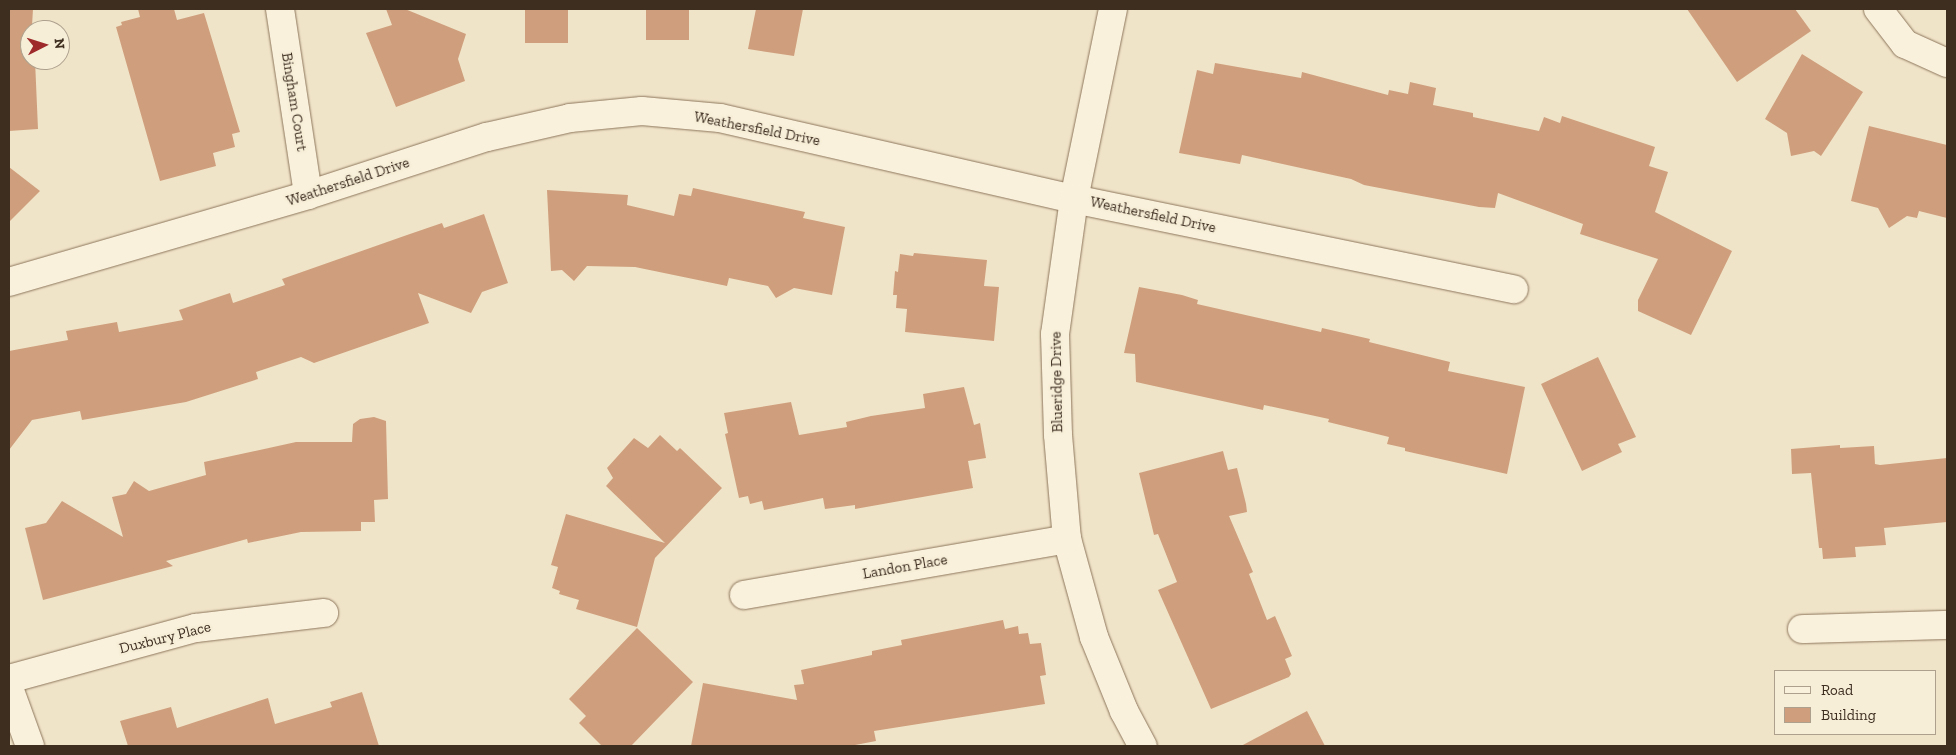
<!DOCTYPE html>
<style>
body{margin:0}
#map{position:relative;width:1956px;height:755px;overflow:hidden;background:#f0e4c8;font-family:"Zilla Slab",serif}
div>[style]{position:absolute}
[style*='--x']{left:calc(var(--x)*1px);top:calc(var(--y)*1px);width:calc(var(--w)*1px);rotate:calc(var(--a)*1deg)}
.building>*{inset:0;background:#cf9f7d;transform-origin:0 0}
.roads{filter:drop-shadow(0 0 1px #8d765c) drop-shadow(0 0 1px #8d765c)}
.minor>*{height:28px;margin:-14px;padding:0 14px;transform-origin:14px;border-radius:14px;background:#faf1dc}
span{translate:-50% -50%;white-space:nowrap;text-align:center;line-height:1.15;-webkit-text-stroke:4.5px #f7eed8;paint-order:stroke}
.street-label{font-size:15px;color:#3d2e20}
.frame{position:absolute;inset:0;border:10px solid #3d2e20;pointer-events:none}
.legend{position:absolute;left:1774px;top:670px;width:162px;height:65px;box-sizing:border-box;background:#f7eed8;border:1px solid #ada18e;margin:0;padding:6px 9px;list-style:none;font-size:15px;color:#3d2e20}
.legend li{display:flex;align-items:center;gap:10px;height:25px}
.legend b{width:25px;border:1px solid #ada18e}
.north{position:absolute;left:20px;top:20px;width:50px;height:50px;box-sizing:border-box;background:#f7eed8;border:1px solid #ada18e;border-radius:50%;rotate:85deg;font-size:14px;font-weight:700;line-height:20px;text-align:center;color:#3d2e20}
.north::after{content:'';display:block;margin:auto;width:18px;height:22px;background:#9e2a2b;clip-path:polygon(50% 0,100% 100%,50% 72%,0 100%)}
</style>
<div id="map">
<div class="building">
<i style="clip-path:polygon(9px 9px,33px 9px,30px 60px,35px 60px,38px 129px,9px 131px)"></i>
<i style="clip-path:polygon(138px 9px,174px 9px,177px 20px,204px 13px,240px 132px,232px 134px,235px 147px,213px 153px,216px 166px,160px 181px,116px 27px,122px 25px,121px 22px,140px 17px)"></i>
<i style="clip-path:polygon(386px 9px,405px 9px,466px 34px,458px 59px,465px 81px,396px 107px,366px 33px,392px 25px)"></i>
<i style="left:525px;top:9px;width:43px;height:34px"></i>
<i style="left:646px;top:9px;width:43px;height:31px"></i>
<i style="clip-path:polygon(756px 9px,803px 9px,794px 56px,748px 49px)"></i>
<i style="clip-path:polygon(1687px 9px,1795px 9px,1811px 31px,1737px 82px)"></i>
<i style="clip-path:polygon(1802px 54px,1863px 92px,1821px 156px,1814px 151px,1791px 156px,1787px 133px,1765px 119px)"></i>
<i style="clip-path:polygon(1215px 63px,1301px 78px,1302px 72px,1388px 95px,1389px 90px,1408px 94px,1410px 82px,1436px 88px,1433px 105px,1473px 113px,1473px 117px,1539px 131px,1544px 117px,1560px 123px,1562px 116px,1655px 147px,1649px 166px,1668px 172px,1655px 212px,1732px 251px,1691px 335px,1638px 311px,1638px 300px,1658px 259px,1580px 234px,1583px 224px,1498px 193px,1495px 208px,1479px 207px,1364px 185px,1351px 179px,1242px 155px,1240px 164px,1179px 153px,1197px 70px,1213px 74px)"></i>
<i style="clip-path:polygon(1869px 126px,1947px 145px,1947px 218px,1919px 211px,1917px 218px,1907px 216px,1889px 228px,1878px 208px,1851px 201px)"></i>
<i style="clip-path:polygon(9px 167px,40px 191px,9px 222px)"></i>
<i style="clip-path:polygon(693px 188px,805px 212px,803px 218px,845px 227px,832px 295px,794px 288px,776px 298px,768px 286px,729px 278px,727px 286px,635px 267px,587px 266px,574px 281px,562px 270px,551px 271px,547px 190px,628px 195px,627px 205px,674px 216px,679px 194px,691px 196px)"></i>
<i style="clip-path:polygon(484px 214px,508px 283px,482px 292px,471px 313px,418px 293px,429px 323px,314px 363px,301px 357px,256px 372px,258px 379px,186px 402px,82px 420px,80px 411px,32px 420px,9px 450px,9px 351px,68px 340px,66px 331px,117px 322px,119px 332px,183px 320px,179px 310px,230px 293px,233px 303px,285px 285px,282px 279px,407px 235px,442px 223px,444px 228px)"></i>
<i style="clip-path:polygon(914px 253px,987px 260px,984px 286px,999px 287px,994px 341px,905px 332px,907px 309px,896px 308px,897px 295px,893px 295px,895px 271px,898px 272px,900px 254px,913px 256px)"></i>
<i style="clip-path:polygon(1139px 287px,1182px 295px,1198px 300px,1197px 304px,1321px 332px,1322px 328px,1370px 339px,1369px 342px,1450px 362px,1448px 371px,1525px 387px,1507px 474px,1405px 451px,1405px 448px,1387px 444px,1389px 437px,1328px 422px,1329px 419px,1264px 405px,1263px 410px,1136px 382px,1135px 354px,1124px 353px)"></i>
<i style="clip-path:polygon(1598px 357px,1636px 437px,1618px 444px,1622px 452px,1582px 471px,1541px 384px)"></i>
<i style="clip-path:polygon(964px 387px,974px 425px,980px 423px,986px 458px,968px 461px,973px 488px,855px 509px,855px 505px,825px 509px,823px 498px,764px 510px,762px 501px,750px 504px,748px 496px,739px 498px,725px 434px,728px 433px,724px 413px,791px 402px,799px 435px,847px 427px,846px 422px,871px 416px,925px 408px,923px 394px)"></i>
<i style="clip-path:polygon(374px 417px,386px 421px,388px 499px,374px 500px,375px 522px,361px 522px,361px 531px,301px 532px,248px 543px,247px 539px,166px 561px,173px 566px,43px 600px,25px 528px,46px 523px,62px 501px,123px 537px,112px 497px,126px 494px,134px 481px,149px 491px,206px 475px,204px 462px,296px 442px,352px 442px,353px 424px,360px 419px)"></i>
<i style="clip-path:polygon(660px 435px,677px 451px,680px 448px,722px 488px,655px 558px,637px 627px,576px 609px,579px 600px,559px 594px,560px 591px,552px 588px,558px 567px,551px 565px,566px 514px,665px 543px,606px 486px,613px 478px,607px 468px,634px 438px,648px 448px)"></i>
<i style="clip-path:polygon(1840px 445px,1840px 448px,1874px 446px,1875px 464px,1880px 465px,1947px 458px,1947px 522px,1884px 528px,1886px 545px,1855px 547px,1856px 557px,1823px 559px,1822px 548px,1819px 548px,1811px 473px,1792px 474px,1791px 449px)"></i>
<i style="clip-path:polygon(1223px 451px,1228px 470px,1237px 468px,1246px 504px,1247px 512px,1229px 516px,1253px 572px,1249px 574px,1267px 620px,1275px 616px,1292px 656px,1285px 659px,1291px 674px,1289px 677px,1211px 709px,1158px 590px,1177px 582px,1158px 534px,1154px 535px,1139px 473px)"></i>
<i style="clip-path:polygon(1003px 620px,1005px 629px,1018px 626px,1019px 634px,1028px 633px,1030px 644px,1041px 643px,1046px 675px,1040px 676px,1045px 704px,874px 731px,876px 741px,850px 746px,691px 746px,703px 683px,797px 700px,794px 685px,804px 684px,801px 670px,872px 655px,872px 651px,902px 645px,901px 640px)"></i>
<i style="clip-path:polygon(637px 628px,693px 682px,631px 746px,602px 746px,579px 723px,586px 716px,569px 699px)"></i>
<i style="clip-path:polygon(362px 692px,379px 746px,128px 746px,120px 721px,171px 707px,177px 728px,268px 698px,275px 724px,332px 707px,330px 702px)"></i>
<i style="clip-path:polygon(1307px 711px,1325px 746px,1241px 746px)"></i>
</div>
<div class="roads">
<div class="minor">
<i style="--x:280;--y:9;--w:188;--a:81.4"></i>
<i style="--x:1113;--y:9;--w:194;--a:101.6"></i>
<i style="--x:1074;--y:199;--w:136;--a:98"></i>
<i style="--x:1055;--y:334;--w:101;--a:88.3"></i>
<i style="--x:1058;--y:435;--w:104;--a:85.1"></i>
<i style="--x:1067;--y:539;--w:102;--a:74.6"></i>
<i style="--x:1094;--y:637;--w:80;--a:67.9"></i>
<i style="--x:1124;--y:711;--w:40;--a:62"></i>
<i style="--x:1878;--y:9;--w:44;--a:52.4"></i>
<i style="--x:1905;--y:44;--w:46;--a:24.3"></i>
<i style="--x:9;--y:282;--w:311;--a:-16.2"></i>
<i style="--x:308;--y:195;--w:188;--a:-18"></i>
<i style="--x:487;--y:137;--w:85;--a:-12.9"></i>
<i style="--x:570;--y:118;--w:72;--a:-5.6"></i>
<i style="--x:642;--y:111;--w:78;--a:5.1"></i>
<i style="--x:720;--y:118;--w:363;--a:12.9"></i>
<i style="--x:1074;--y:199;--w:449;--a:11.6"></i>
<i style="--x:744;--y:595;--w:328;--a:-9.8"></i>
<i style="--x:1802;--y:629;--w:145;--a:-1.6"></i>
<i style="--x:9;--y:679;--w:194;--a:-15.3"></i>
<i style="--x:196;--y:628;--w:129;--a:-6.7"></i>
<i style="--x:9;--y:688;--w:62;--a:70.1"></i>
</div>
</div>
<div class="street-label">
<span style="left:294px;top:102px;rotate:81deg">Bingham Court</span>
<span style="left:757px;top:129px;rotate:11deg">Weathersfield Drive</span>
<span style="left:348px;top:182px;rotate:-18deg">Weathersfield Drive</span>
<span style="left:1153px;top:215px;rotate:12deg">Weathersfield Drive</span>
<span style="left:1057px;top:382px;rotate:-91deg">Blueridge Drive</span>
<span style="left:905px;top:567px;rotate:-10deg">Landon Place</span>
<span style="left:165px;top:638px;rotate:-14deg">Duxbury Place</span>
</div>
<div class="frame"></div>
<ul class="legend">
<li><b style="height:6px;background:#faf1dc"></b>Road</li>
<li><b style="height:14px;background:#cf9f7d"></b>Building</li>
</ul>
<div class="north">N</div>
</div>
